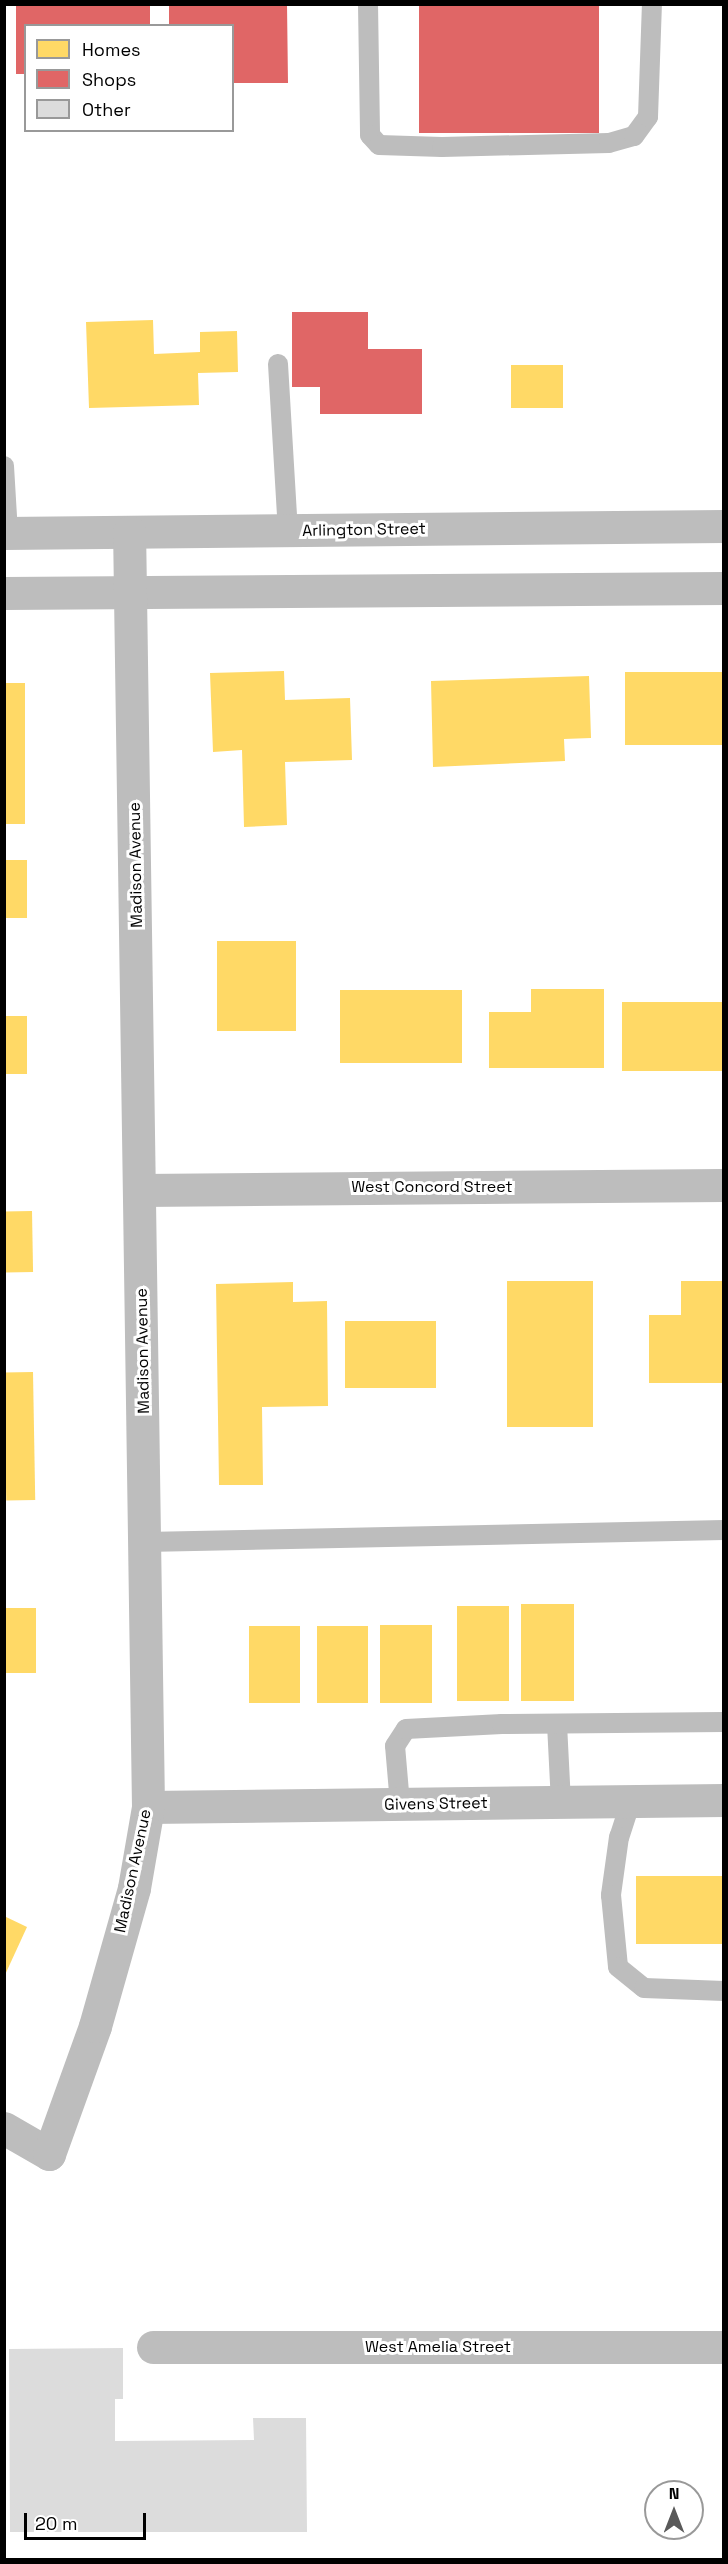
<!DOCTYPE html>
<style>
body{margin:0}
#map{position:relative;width:728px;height:2564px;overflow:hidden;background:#fff;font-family:"Space Grotesk",sans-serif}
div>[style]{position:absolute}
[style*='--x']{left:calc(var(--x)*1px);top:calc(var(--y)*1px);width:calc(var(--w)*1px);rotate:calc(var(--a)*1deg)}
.homes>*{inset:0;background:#ffd966;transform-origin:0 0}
.shops>*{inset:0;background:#e06666;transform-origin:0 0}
.building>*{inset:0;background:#dcdcdc}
.lane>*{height:20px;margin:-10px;padding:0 10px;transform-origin:10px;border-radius:10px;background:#bdbdbd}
.street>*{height:33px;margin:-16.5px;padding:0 16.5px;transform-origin:16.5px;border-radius:16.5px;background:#bdbdbd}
span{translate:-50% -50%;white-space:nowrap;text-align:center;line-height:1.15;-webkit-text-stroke:6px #fff;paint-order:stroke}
.street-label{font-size:16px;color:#000}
.frame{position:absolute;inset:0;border:6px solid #000;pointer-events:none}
.legend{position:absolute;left:24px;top:24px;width:210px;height:108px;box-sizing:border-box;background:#fff;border:2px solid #999;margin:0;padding:8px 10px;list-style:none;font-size:18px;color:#000}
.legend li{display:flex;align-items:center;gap:12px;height:30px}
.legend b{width:30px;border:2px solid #999}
.north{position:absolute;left:644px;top:2480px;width:60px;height:60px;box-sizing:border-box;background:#fff;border:2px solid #999;border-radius:50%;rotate:0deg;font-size:16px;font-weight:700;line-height:24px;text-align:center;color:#000}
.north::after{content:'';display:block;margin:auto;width:21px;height:27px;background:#595959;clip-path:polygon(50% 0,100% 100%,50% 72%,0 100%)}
.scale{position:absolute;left:24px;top:2513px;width:122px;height:27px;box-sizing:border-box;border:3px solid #000;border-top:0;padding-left:8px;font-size:18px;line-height:21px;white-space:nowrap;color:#000;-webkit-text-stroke:4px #fff;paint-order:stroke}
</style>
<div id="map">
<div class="homes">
<i style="clip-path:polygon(153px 320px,154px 354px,200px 352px,200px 332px,237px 331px,238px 372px,198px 373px,199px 405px,89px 408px,86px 322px)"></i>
<i style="left:511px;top:365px;width:52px;height:43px"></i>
<i style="clip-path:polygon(284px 671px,285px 700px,350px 698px,352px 760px,285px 762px,287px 825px,244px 827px,242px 750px,213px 752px,210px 673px)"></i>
<i style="left:625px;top:672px;width:99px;height:73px"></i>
<i style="clip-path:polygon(589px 676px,591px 738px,564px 739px,565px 761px,433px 767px,431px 681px)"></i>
<i style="left:4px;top:683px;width:21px;height:141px"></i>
<i style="left:4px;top:860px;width:23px;height:58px"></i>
<i style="left:217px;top:941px;width:79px;height:90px"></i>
<i style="clip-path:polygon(531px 989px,604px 989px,604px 1068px,489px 1068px,489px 1012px,531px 1012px)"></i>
<i style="left:340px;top:990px;width:122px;height:73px"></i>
<i style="left:622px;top:1002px;width:102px;height:69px"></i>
<i style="left:4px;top:1016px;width:23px;height:58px"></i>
<i style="left:32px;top:1211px;width:61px;height:28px;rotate:89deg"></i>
<i style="left:507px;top:1281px;width:86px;height:146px"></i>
<i style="clip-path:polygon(681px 1281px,724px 1281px,724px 1383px,649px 1383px,649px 1315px,681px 1315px)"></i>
<i style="clip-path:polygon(293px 1282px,293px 1302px,327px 1301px,328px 1406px,262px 1407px,263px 1485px,219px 1485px,216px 1284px)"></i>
<i style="left:345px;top:1321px;width:91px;height:67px"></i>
<i style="left:33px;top:1372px;width:128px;height:29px;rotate:89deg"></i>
<i style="left:521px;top:1604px;width:53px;height:97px"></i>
<i style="left:457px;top:1606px;width:52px;height:95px"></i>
<i style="left:4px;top:1608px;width:32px;height:65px"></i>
<i style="left:380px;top:1625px;width:52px;height:78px"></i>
<i style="left:249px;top:1626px;width:51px;height:77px"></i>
<i style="left:317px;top:1626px;width:51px;height:77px"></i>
<i style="left:636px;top:1876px;width:88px;height:68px"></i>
<i style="clip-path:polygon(4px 1916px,27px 1927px,4px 1977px)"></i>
</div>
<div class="shops">
<i style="clip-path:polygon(16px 4px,150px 4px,150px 26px,26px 26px,26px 74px,16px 74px)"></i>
<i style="clip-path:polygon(169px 4px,287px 4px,288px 83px,232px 83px,232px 26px,169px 26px)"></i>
<i style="left:419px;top:4px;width:180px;height:129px"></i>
<i style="clip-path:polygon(292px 312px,368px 312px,368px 349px,422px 349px,422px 414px,320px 414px,320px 387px,292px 387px)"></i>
</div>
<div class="building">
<i style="clip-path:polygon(123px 2348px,123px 2399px,115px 2399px,115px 2441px,254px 2440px,253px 2418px,306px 2418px,307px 2532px,10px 2532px,9px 2349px)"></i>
</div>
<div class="lane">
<i style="--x:368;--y:4;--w:131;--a:89.1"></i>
<i style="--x:370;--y:135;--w:13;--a:48"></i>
<i style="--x:379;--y:145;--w:63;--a:1.8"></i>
<i style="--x:442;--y:147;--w:167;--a:-1.4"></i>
<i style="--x:609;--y:143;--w:26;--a:-16"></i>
<i style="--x:634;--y:136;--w:24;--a:-54"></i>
<i style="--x:648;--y:117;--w:113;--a:-88"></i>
<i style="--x:278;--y:364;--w:166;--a:86.6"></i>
<i style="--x:4;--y:466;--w:67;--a:86.6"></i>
<i style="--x:145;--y:1542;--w:579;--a:-1.19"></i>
<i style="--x:557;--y:1724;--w:78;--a:87.1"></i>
<i style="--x:631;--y:1801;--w:38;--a:108"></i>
<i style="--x:619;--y:1837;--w:59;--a:97.9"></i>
<i style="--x:611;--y:1895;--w:72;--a:84.4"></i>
<i style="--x:618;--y:1967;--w:33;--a:39"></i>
<i style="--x:644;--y:1988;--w:80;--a:2.1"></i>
<i style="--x:400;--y:1804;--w:58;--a:-94.9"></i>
<i style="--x:395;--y:1746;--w:20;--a:-57"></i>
<i style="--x:406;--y:1729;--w:96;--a:-3"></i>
<i style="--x:502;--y:1724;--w:222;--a:-0.5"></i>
</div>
<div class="street">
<i style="--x:4;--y:533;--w:720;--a:-0.56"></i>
<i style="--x:4;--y:593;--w:720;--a:-0.4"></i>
<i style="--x:141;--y:1190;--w:583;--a:-0.49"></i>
<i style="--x:148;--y:1807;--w:576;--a:-0.7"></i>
<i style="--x:4;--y:2128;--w:52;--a:30"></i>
<i style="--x:49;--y:2154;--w:136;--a:-70.2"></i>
<i style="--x:95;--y:2026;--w:143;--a:-74.2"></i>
<i style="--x:134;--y:1888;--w:82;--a:-80.2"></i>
<i style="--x:148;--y:1807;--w:1275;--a:-90.85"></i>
<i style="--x:153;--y:2347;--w:571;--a:0"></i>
</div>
<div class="street-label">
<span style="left:364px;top:530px;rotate:-1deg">Arlington Street</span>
<span style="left:136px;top:865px;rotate:-91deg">Madison Avenue</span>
<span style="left:432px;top:1187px">West Concord Street</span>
<span style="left:143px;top:1351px;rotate:-91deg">Madison Avenue</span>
<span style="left:436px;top:1804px;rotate:-1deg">Givens Street</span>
<span style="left:133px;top:1871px;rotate:-78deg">Madison Avenue</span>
<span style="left:438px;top:2347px">West Amelia Street</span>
</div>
<div class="frame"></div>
<ul class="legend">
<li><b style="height:16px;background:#ffd966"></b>Homes</li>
<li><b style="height:16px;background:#e06666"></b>Shops</li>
<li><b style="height:16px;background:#dcdcdc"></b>Other</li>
</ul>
<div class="north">N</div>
<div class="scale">20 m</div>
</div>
